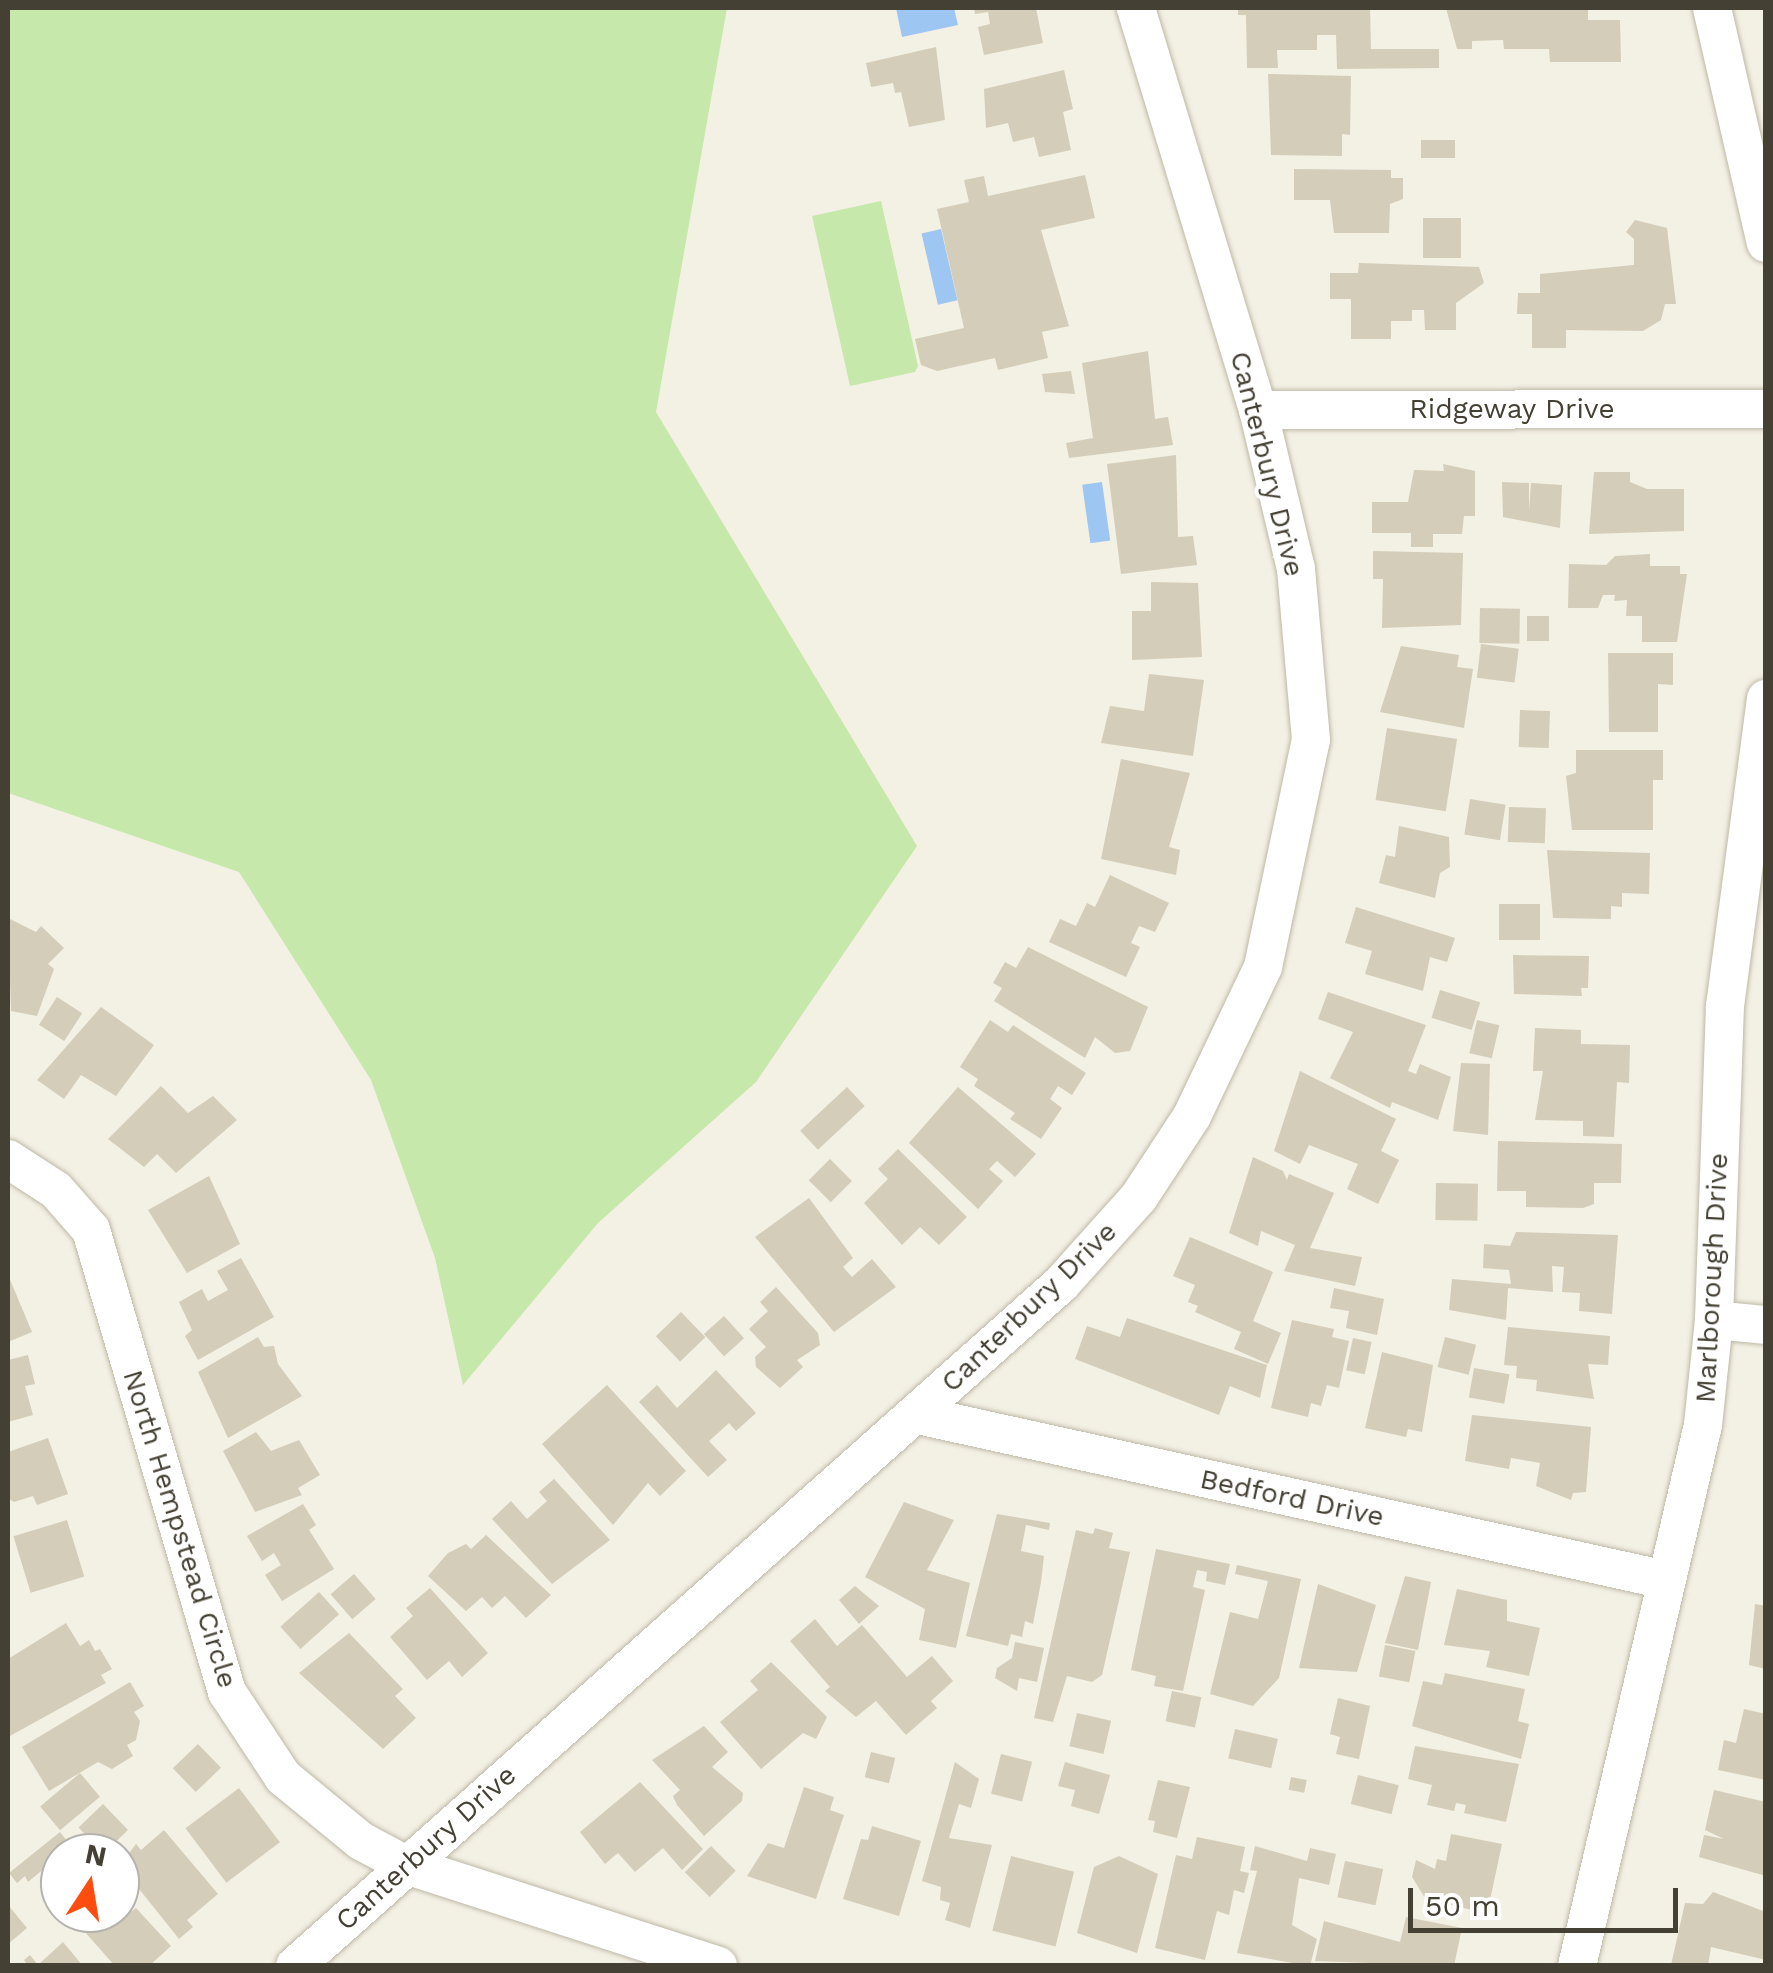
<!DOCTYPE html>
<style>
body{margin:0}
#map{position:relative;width:1773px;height:1973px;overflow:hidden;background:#f3f0e4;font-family:"Work Sans",sans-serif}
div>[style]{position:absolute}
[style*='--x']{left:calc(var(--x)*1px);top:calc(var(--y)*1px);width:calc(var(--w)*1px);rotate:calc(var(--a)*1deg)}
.green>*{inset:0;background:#c6e8ab}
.water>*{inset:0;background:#9ec6f2;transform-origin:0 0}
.building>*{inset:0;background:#d4cdb9;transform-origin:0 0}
.roads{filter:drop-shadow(0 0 2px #beb9a7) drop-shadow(0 0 2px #beb9a7)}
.minor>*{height:38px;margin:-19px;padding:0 19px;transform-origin:19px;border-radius:19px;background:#fff}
span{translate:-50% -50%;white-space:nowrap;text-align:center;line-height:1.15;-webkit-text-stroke:8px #fff;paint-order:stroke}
.street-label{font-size:28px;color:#454034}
.frame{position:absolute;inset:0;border:10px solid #454034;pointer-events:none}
.north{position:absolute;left:40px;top:1833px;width:100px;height:100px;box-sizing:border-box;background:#fff;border:2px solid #b5b3ae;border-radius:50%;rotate:12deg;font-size:28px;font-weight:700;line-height:40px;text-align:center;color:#454034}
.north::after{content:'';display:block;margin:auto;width:35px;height:45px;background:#ff4d0f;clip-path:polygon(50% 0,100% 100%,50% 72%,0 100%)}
.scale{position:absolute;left:1408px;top:1888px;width:270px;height:45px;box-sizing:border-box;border:5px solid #454034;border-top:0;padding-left:12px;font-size:30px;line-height:35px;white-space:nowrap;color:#454034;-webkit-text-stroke:8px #fff;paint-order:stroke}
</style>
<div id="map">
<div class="green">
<i style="clip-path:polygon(8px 8px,727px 8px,656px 412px,917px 846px,756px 1082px,598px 1223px,463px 1385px,435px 1258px,371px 1080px,239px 872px,8px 793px)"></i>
<i style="clip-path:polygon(881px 201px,918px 366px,915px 372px,850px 386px,812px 216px)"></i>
</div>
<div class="water">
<i style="clip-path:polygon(896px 8px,954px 8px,958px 25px,902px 37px)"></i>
<i style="left:941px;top:229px;width:73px;height:20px;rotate:77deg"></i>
<i style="left:1102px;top:482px;width:59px;height:20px;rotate:82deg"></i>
</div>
<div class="building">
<i style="clip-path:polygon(974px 8px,1036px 8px,1043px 43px,984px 55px,978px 27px,990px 24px,988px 12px,975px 14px)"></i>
<i style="clip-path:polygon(1238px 8px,1370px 8px,1371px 49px,1439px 49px,1439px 68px,1337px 69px,1336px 35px,1317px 35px,1317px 50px,1277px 50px,1278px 68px,1247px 68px,1246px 15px,1238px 15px)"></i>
<i style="clip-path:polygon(1446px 8px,1588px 8px,1588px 20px,1620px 20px,1621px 62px,1550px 62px,1549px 49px,1504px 49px,1503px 40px,1472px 41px,1472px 49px,1457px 49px)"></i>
<i style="clip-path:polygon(936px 47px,945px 120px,909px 127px,901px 92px,895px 93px,893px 83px,871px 87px,866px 63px)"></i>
<i style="clip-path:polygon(1064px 70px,1073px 109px,1063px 112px,1071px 150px,1039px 157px,1034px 137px,1013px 142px,1008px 123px,986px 128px,984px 89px)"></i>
<i style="clip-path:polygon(1268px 74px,1351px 76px,1350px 135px,1342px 134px,1342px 156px,1271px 155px)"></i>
<i style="left:1421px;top:140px;width:34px;height:18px"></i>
<i style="clip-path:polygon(1294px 169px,1391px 170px,1391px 178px,1403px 178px,1403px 199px,1390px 204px,1389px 233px,1334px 233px,1330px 200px,1294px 200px)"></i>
<i style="clip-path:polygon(1085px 175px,1095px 218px,1041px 230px,1069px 326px,1042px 332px,1048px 358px,998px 370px,995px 358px,937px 371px,921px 365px,915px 339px,964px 328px,937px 209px,969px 202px,964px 180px,984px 176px,988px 196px)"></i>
<i style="left:1423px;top:218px;width:38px;height:40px"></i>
<i style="clip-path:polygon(1635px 220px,1667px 228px,1676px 304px,1665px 304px,1661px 320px,1643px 331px,1566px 330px,1566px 348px,1532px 348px,1532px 314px,1517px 314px,1518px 293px,1540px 293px,1540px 274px,1634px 265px,1634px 239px,1626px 232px)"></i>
<i style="clip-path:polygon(1359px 263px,1479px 267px,1484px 283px,1456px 303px,1456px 330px,1425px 330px,1424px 310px,1412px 310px,1412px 321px,1391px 321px,1391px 339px,1351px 339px,1351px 299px,1330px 299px,1330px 273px,1358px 273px)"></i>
<i style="clip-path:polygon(1148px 351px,1155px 419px,1168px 417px,1173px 445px,1069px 458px,1066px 443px,1093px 438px,1082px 363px)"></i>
<i style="clip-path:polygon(1071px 371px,1075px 394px,1045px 392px,1042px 374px)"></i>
<i style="clip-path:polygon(1176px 455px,1178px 537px,1193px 536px,1197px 565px,1121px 574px,1107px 464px)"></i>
<i style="clip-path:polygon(1443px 464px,1475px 471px,1475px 516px,1464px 516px,1462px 534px,1433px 534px,1433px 547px,1411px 547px,1411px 533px,1372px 533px,1372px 502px,1408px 502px,1414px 470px,1444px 471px)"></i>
<i style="clip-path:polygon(1594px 472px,1630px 472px,1630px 482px,1647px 489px,1684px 489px,1684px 531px,1589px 534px)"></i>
<i style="clip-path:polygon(1502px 482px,1529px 483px,1529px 511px,1531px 483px,1562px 485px,1560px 528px,1503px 517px)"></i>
<i style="clip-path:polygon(1373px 551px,1463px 553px,1461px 625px,1382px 628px,1383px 579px,1373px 579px)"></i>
<i style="clip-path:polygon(1650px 554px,1650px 566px,1680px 566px,1680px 574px,1687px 574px,1677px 642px,1642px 642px,1642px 616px,1626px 616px,1627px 600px,1614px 601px,1615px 595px,1603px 595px,1598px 608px,1568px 608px,1569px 564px,1606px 565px,1615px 556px)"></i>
<i style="clip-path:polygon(1151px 582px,1198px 583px,1202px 657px,1132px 660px,1132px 611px,1151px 611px)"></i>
<i style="left:1480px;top:608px;width:40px;height:35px;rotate:1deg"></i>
<i style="left:1527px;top:616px;width:22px;height:25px"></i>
<i style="left:1481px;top:644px;width:38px;height:34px;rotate:7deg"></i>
<i style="clip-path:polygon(1401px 646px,1459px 655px,1457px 667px,1473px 669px,1464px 728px,1380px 712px)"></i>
<i style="clip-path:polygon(1608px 653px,1673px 653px,1673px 685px,1658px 684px,1658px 732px,1609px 732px)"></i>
<i style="clip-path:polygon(1149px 674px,1204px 680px,1193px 756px,1101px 743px,1110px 706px,1144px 711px)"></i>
<i style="left:1520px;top:710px;width:30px;height:37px;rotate:2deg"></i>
<i style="left:1387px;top:728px;width:71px;height:73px;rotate:9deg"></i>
<i style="clip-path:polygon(1576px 750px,1663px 750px,1663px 780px,1653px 780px,1653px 830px,1572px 830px,1566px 776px,1576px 773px)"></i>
<i style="clip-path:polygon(1121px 759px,1190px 773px,1169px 847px,1180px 850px,1176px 875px,1101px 859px)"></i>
<i style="left:1470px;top:799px;width:36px;height:36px;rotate:9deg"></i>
<i style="left:1509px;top:807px;width:37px;height:35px;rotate:2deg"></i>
<i style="clip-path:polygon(1399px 826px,1449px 837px,1450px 867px,1440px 873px,1435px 898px,1379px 883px,1386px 855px,1395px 857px)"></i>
<i style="clip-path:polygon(1547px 850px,1650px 853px,1649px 894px,1622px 893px,1622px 907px,1611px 906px,1611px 919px,1553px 918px)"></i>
<i style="clip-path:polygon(1110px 875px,1169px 903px,1155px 932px,1139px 926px,1131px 943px,1140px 947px,1126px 977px,1049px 942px,1060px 919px,1076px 926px,1087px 903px,1095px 907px)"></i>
<i style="left:1499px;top:904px;width:41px;height:36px"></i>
<i style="clip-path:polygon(1356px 907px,1455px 938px,1447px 962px,1430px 957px,1423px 991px,1365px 974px,1372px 951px,1345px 943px)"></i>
<i style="clip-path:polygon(8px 918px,36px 932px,41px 926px,64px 948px,48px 964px,54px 969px,37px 1016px,11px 1011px)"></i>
<i style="clip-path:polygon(1028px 947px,1148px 1007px,1130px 1051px,1115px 1053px,1095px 1037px,1085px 1058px,994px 1001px,1002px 988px,993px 983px,1005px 962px,1016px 968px)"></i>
<i style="clip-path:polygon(1513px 955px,1589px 956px,1588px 988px,1581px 988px,1582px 996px,1514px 994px)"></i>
<i style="left:1440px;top:990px;width:42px;height:29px;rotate:17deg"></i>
<i style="clip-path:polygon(1328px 992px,1426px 1025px,1408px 1071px,1416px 1074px,1420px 1064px,1451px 1077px,1438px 1120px,1392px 1102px,1390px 1108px,1330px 1078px,1353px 1032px,1318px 1019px)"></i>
<i style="left:57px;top:997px;width:30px;height:33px;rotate:33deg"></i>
<i style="clip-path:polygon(101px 1007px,154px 1045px,116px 1096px,81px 1075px,64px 1099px,37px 1080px)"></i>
<i style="clip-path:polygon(990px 1020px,1008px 1032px,1013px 1025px,1086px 1073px,1072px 1095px,1058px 1086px,1050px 1099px,1062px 1108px,1041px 1139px,1010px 1119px,1015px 1113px,974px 1086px,978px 1079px,960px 1067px)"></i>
<i style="left:1477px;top:1020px;width:23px;height:34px;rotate:13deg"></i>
<i style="clip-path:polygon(1535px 1028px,1581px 1030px,1581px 1044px,1630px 1045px,1629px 1083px,1617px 1082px,1614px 1137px,1583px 1136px,1583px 1121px,1535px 1120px,1543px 1071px,1533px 1071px)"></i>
<i style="clip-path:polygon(1461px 1063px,1490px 1064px,1488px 1135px,1453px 1131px)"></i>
<i style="clip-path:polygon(1300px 1071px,1396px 1119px,1381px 1151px,1399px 1160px,1378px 1204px,1347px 1189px,1358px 1164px,1309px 1145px,1300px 1164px,1274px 1151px)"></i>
<i style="clip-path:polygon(161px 1086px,188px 1113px,213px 1096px,237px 1120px,176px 1173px,157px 1154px,144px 1167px,108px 1139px)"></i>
<i style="left:847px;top:1087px;width:26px;height:64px;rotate:47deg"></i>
<i style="clip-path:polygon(958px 1087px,1036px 1154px,1015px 1177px,997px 1161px,989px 1169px,1003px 1181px,978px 1209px,909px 1143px)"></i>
<i style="clip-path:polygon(1498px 1141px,1622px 1144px,1621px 1183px,1594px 1183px,1594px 1204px,1583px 1208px,1526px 1207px,1526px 1191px,1497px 1191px)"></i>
<i style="clip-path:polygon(898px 1149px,967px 1217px,939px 1245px,920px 1227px,902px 1245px,864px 1203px,888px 1179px,878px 1169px)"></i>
<i style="clip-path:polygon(1253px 1157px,1283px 1171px,1287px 1180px,1289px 1174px,1334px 1193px,1310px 1248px,1362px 1257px,1355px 1286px,1284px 1271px,1295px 1245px,1261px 1231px,1258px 1246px,1229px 1233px)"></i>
<i style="left:830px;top:1159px;width:31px;height:30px;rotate:45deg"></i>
<i style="clip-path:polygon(209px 1176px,240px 1244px,187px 1273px,148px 1210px)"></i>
<i style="left:1436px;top:1183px;width:42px;height:37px;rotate:1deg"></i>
<i style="clip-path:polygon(809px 1198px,853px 1258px,843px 1267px,852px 1277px,872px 1259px,896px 1287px,834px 1332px,755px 1237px)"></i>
<i style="clip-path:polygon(1516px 1232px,1618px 1235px,1612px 1314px,1579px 1311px,1580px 1293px,1562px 1292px,1564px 1267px,1552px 1266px,1553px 1292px,1508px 1288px,1506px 1320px,1449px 1310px,1452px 1279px,1511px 1284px,1509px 1270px,1483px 1268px,1484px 1244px,1510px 1246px)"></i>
<i style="clip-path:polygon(1190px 1237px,1273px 1272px,1253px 1321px,1281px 1333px,1268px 1364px,1234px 1349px,1241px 1332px,1195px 1312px,1198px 1306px,1188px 1302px,1195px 1285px,1173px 1276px)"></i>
<i style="clip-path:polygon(241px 1258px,274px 1317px,198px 1360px,185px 1336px,192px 1330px,179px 1302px,202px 1289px,208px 1301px,228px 1290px,217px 1271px)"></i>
<i style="clip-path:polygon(8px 1275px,32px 1332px,8px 1342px)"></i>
<i style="clip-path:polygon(776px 1287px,818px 1333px,820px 1345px,797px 1360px,803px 1367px,780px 1388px,756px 1367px,755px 1357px,766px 1347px,749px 1329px,768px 1311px,760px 1302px)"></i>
<i style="clip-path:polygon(1334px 1288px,1384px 1299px,1377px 1335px,1346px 1328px,1349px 1311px,1330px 1308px)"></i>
<i style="left:681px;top:1312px;width:35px;height:35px;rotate:46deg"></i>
<i style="left:724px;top:1316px;width:30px;height:27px;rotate:48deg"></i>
<i style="clip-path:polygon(1127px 1318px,1267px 1365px,1260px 1398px,1230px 1386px,1219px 1415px,1075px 1359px,1087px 1326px,1120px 1337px)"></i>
<i style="clip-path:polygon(1292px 1320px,1334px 1329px,1332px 1337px,1349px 1341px,1339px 1388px,1327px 1385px,1321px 1406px,1311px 1403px,1308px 1417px,1271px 1408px)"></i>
<i style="clip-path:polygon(1508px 1327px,1610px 1336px,1608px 1365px,1588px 1364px,1594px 1399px,1536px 1391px,1537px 1380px,1516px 1378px,1517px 1366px,1504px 1365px)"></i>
<i style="clip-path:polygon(258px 1337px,264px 1347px,274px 1346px,278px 1364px,302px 1396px,228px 1438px,198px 1372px)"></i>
<i style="left:1445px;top:1337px;width:32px;height:31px;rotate:14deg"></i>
<i style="left:1353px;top:1338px;width:19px;height:33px;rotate:12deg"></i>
<i style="clip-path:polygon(1382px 1352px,1433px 1365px,1422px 1432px,1408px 1429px,1406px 1437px,1365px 1428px)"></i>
<i style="clip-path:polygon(28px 1355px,35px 1384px,25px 1386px,33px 1415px,8px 1422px,8px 1360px)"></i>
<i style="left:1474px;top:1368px;width:36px;height:30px;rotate:10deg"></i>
<i style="clip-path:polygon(716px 1370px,756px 1413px,736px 1431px,729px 1423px,709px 1441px,727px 1460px,708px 1477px,639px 1402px,657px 1385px,677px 1408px)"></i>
<i style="clip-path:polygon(607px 1385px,686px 1471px,660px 1496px,648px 1483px,613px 1525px,542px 1444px)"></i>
<i style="clip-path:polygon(1472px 1415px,1591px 1427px,1586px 1492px,1573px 1493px,1571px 1500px,1536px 1486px,1540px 1463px,1511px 1458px,1509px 1469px,1465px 1461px)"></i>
<i style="clip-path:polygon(256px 1432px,271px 1451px,299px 1440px,320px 1475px,298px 1488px,302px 1495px,255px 1512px,223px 1451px)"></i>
<i style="clip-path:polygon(48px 1438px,68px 1494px,37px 1505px,33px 1496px,14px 1502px,8px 1498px,8px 1452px)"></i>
<i style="clip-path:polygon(554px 1479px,610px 1540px,552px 1584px,492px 1519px,511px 1501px,527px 1519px,547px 1501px,539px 1492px)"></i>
<i style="clip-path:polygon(904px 1502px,954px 1520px,927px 1570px,970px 1583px,956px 1648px,919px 1640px,925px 1609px,865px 1577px)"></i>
<i style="clip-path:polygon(303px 1504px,316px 1525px,309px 1530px,334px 1569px,282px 1601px,265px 1575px,281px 1565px,274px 1553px,262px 1561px,247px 1536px)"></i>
<i style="clip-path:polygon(997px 1514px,1050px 1523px,1049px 1530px,1026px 1525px,1021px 1551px,1044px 1556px,1041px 1582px,1033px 1624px,1025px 1621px,1022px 1637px,1011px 1634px,1008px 1646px,966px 1636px)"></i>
<i style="left:67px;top:1520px;width:59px;height:56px;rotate:73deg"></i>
<i style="clip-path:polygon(1095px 1528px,1113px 1533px,1109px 1548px,1130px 1552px,1102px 1675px,1092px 1682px,1067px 1676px,1053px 1722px,1034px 1718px,1076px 1530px,1093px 1534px)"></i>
<i style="clip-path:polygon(486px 1535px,551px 1595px,526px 1618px,505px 1596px,492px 1608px,482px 1597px,466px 1611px,428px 1576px,448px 1553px,466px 1544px,471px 1549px)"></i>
<i style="clip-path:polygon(1156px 1549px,1230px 1564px,1225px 1585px,1206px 1581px,1207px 1572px,1197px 1570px,1193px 1587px,1205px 1590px,1183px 1691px,1154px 1686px,1156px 1676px,1131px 1670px)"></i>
<i style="clip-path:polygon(1237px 1565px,1301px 1579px,1279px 1678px,1253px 1706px,1210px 1694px,1230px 1612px,1258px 1619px,1268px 1581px,1235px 1574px)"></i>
<i style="left:354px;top:1574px;width:33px;height:31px;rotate:49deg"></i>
<i style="clip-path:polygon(1405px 1576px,1431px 1582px,1418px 1650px,1385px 1643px)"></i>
<i style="clip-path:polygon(1318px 1584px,1376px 1605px,1357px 1672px,1299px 1668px)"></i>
<i style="clip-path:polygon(855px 1586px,879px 1606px,859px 1624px,839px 1600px)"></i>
<i style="clip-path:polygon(430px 1588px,488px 1653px,462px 1677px,449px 1661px,427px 1680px,390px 1637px,413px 1616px,406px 1608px)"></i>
<i style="clip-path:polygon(1457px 1589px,1507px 1600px,1507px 1621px,1540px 1628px,1529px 1676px,1486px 1667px,1490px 1651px,1444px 1645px)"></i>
<i style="left:319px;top:1592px;width:30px;height:52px;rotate:48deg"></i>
<i style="clip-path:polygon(1755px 1604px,1766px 1606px,1766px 1669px,1749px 1665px)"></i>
<i style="clip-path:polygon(815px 1619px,837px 1646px,862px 1625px,907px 1677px,932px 1656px,953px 1681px,931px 1701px,937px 1708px,906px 1735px,876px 1701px,856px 1717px,825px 1691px,830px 1687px,790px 1641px)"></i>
<i style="clip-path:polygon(66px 1623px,80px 1646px,89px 1640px,95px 1651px,100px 1649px,112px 1669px,101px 1675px,106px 1683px,8px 1737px,8px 1659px)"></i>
<i style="clip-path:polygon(349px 1633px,403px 1689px,395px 1696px,416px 1718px,383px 1749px,299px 1673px)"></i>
<i style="clip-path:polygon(1015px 1642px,1044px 1648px,1037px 1682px,1019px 1678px,1017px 1691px,995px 1678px,997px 1668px,1012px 1658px)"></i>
<i style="left:1385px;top:1645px;width:31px;height:32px;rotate:11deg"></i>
<i style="clip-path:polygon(771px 1662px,827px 1717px,816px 1739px,803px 1733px,761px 1769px,720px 1722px,758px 1690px,750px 1681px)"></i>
<i style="clip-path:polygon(1445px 1673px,1525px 1689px,1518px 1721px,1529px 1724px,1521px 1759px,1412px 1726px,1423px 1681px,1442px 1685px)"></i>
<i style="clip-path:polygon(130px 1682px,144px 1706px,134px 1712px,140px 1721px,136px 1740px,127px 1745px,133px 1756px,112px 1769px,98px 1762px,49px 1791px,22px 1747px)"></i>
<i style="left:1172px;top:1691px;width:30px;height:31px;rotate:12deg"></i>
<i style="clip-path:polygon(1338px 1698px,1370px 1706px,1359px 1759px,1336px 1754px,1340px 1737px,1330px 1734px)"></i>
<i style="clip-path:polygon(1744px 1709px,1766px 1714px,1766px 1780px,1718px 1770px,1724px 1740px,1736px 1743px)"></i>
<i style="left:1077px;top:1713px;width:35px;height:34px;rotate:13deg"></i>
<i style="clip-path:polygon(704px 1726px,728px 1752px,712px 1767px,743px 1793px,742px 1801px,704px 1836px,677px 1805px,673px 1796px,680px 1790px,652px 1760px)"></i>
<i style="left:1235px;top:1729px;width:44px;height:30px;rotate:13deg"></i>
<i style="left:198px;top:1744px;width:33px;height:35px;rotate:46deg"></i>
<i style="clip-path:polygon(1415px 1746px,1519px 1764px,1506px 1822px,1464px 1813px,1466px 1805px,1456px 1803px,1454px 1811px,1427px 1805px,1432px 1785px,1408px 1779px)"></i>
<i style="left:871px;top:1752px;width:25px;height:26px;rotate:14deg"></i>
<i style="left:1001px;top:1754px;width:32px;height:41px;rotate:14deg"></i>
<i style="clip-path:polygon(955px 1762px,979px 1779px,971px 1808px,959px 1804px,949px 1838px,992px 1845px,970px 1928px,945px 1920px,950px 1903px,940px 1900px,941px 1887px,922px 1881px)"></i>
<i style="clip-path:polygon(1065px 1762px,1110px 1775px,1099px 1814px,1071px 1806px,1075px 1790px,1058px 1786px)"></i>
<i style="left:80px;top:1773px;width:31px;height:52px;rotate:50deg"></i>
<i style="left:1358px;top:1775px;width:42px;height:30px;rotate:14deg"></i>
<i style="left:1291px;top:1777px;width:16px;height:13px;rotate:11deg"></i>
<i style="clip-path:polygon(1158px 1780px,1190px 1787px,1177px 1838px,1153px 1832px,1155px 1821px,1148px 1820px)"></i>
<i style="clip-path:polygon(640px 1782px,703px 1849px,682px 1870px,663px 1848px,635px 1872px,618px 1853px,605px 1864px,580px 1832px)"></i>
<i style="clip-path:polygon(804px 1787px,834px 1797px,830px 1810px,844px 1815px,816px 1899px,747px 1876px,768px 1843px,784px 1848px)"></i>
<i style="left:239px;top:1788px;width:68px;height:67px;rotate:53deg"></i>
<i style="clip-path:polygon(1714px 1790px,1766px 1802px,1766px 1876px,1699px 1857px,1704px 1835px,1724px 1839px,1705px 1830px)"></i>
<i style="left:103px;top:1804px;width:36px;height:34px;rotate:46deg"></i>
<i style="clip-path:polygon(872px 1826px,921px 1841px,899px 1916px,843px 1899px,861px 1839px,868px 1840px)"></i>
<i style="clip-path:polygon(164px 1830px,218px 1894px,187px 1920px,193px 1927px,179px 1939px,120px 1865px,136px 1844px,141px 1850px)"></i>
<i style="clip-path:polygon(60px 1832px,71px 1846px,28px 1882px,25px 1876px,17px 1883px,9px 1873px)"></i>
<i style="clip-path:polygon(1451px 1834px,1502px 1844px,1487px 1914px,1425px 1898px,1412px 1877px,1416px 1860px,1435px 1869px,1437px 1859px,1446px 1861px)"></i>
<i style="clip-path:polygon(1197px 1837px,1245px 1847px,1240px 1871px,1249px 1873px,1244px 1893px,1234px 1890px,1229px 1915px,1217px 1911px,1205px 1960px,1155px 1948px,1176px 1855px,1192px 1859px)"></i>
<i style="left:711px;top:1846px;width:35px;height:37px;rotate:45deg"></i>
<i style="clip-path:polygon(1255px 1846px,1307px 1861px,1310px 1848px,1336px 1854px,1329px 1885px,1299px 1878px,1292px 1925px,1317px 1939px,1310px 1966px,1237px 1953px,1257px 1871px,1250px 1870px)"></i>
<i style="left:1011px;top:1856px;width:65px;height:77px;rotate:14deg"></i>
<i style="clip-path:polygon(1119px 1856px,1158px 1874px,1137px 1953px,1077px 1933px,1094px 1867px)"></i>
<i style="left:1345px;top:1861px;width:39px;height:37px;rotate:12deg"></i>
<i style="clip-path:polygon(1713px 1892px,1766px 1912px,1766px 1960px,1711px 1947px,1708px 1966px,1671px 1965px,1685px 1903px,1703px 1904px)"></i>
<i style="clip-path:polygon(8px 1905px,27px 1928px,8px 1944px)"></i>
<i style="clip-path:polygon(120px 1907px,127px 1915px,136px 1908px,171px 1946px,149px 1966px,115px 1966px,68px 1913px,120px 1913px)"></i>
<i style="clip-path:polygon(1406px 1917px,1462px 1928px,1454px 1966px,1315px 1961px,1324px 1921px,1400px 1942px)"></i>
<i style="clip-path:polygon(63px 1942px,83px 1966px,28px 1966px,24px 1960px,30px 1955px,38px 1965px)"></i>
</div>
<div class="roads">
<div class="minor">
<i style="--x:1712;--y:8;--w:241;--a:77.1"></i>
<i style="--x:1258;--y:410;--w:508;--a:-0.11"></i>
<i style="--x:8;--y:1159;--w:57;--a:32.9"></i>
<i style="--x:56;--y:1190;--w:53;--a:48.8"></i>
<i style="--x:91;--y:1230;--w:482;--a:73.6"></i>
<i style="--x:227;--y:1692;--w:102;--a:56.6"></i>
<i style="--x:283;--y:1777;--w:101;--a:39.4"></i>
<i style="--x:361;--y:1841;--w:51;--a:28.1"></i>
<i style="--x:406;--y:1865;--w:328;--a:17.9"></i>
<i style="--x:1714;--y:1320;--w:52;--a:5.5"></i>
<i style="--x:918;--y:1415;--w:766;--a:12.44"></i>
<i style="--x:295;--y:1966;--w:1026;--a:-41.68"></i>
<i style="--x:1061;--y:1284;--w:117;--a:-48.1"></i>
<i style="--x:1139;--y:1197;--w:97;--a:-56.8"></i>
<i style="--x:1192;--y:1116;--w:165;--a:-64.5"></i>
<i style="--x:1263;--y:967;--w:232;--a:-78.1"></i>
<i style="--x:1311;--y:740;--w:172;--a:-95"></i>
<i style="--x:1296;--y:569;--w:163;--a:-103.4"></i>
<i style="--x:1258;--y:410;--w:420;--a:-106.9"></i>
<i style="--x:1577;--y:1966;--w:555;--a:-76.89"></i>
<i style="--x:1703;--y:1425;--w:106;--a:-84"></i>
<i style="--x:1714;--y:1320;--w:314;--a:-88"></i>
<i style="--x:1725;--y:1006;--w:310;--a:-82.4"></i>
</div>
</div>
<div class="street-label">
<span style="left:1512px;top:409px">Ridgeway Drive</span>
<span style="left:1267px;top:464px;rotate:76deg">Canterbury Drive</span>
<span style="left:1712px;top:1278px;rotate:-87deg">Marlborough Drive</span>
<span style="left:1029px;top:1307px;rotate:-44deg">Canterbury Drive</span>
<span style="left:1292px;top:1498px;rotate:12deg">Bedford Drive</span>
<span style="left:180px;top:1529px;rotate:73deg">North Hempstead Circle</span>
<span style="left:426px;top:1848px;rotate:-42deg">Canterbury Drive</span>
</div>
<div class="frame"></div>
<div class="north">N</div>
<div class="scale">50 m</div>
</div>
